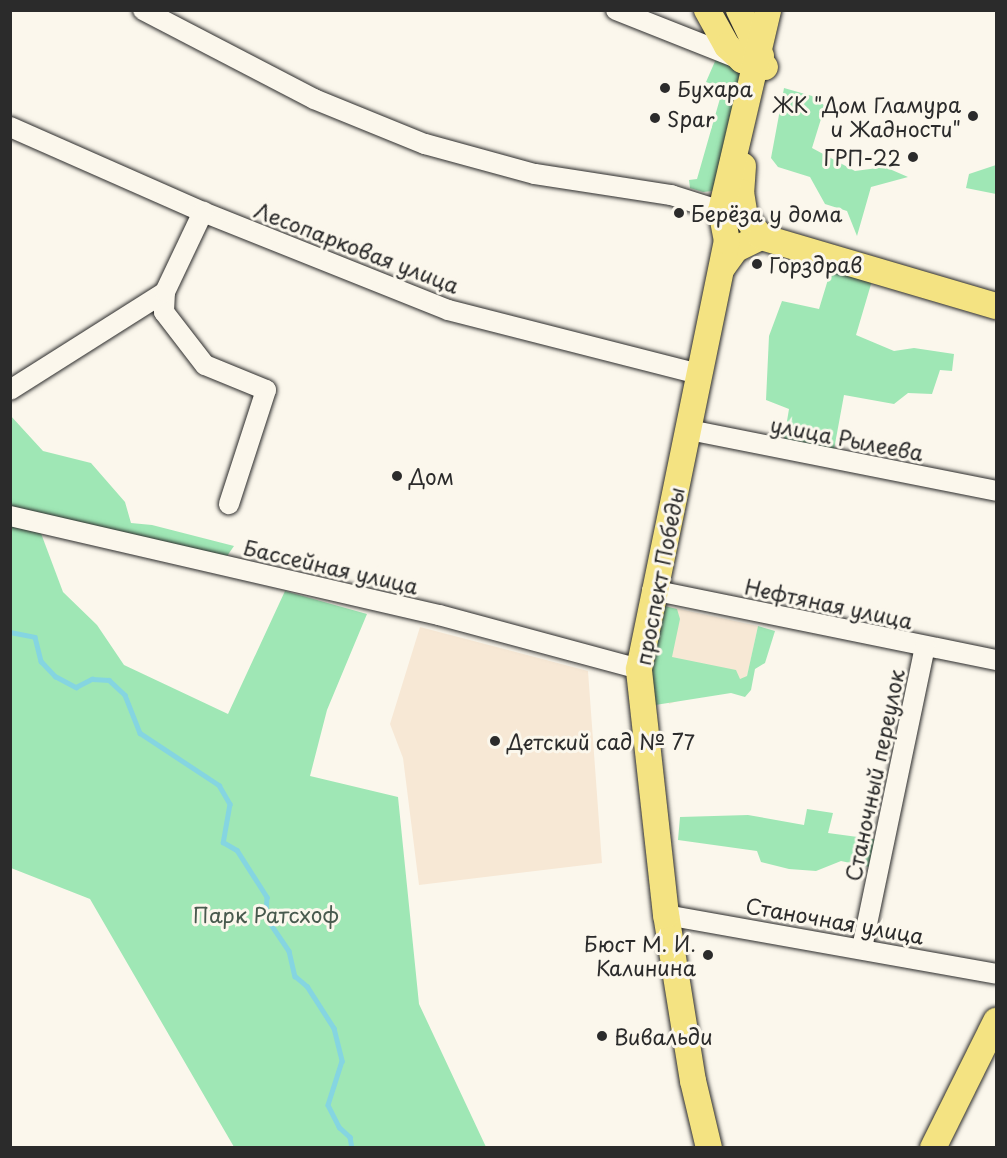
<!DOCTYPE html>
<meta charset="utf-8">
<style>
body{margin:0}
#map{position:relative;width:1007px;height:1158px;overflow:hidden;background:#fbf7ec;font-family:"Playpen Sans",sans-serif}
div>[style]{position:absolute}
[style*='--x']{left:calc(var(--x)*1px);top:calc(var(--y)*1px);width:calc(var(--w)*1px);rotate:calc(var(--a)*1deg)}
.built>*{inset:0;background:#f7e8d5}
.green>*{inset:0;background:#9fe7b5}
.stream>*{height:4.5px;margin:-2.25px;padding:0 2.25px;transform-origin:2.25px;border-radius:2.25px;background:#85d5e1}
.roads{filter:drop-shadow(0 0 2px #2b2b2b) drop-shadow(0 0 2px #2b2b2b)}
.minor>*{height:20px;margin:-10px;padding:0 10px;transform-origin:10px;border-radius:10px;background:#fbf7ec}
.major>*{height:26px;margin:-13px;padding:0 13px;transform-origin:13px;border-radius:13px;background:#f4e382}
.dots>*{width:16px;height:16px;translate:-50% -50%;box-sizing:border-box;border:3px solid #fbf7ec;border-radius:50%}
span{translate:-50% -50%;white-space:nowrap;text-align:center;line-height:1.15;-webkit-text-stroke:6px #fbf7ec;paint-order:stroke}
.poi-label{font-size:21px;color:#2b2b2b}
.left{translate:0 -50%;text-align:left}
.right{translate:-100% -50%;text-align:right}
.street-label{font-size:21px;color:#2b2b2b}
.park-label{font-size:21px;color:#485a4e}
.frame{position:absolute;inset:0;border:12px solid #2b2b2b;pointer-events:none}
</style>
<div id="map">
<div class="built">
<i style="clip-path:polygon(656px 604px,758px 626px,747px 677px,669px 704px)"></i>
<i style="clip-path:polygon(420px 627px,588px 671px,602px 863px,419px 885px,403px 758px,390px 724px)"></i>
</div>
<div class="green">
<i style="clip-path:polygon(716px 59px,742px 66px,742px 75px,713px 191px,703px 192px,690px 188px,689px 180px,697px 179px,723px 88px,706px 82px)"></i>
<i style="clip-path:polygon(784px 88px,812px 96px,825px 106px,812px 148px,855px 171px,885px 167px,908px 177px,871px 187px,857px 236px,847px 211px,825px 204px,810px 177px,778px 167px,771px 158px)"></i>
<i style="clip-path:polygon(996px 165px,996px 194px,966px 188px,969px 174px)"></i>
<i style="clip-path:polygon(833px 263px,874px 274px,856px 335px,894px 351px,914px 348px,954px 354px,952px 371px,940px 370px,932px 394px,908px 393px,894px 404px,844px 395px,833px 455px,784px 439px,789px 409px,766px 400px,769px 336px,782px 301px,819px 309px)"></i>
<i style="clip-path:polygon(10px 415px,43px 451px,91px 463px,125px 502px,131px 523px,152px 525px,234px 546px,225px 559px,39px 528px,63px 592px,97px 625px,124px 665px,228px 714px,285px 591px,367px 614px,327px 710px,310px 776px,398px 797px,419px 1004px,486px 1147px,234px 1147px,90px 899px,11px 868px)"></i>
<i style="clip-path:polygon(656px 604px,677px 609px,680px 619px,672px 657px,736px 670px,740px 679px,747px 676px,758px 626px,775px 631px,765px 663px,755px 669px,751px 690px,745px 697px,731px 693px,649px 706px)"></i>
<i style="clip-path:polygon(807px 809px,833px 813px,828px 833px,880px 840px,874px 868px,841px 861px,816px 871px,789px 869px,761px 862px,757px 851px,678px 840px,680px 817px,748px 815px,804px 825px)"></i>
</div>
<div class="stream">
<i style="--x:10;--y:632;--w:25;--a:11"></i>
<i style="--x:35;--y:637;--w:25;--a:76"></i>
<i style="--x:41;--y:661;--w:21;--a:47"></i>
<i style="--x:55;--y:676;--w:24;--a:28"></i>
<i style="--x:76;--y:687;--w:18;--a:-27"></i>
<i style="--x:92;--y:679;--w:17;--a:3"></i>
<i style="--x:109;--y:680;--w:22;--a:43"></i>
<i style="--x:125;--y:695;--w:41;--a:68.5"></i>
<i style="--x:140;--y:733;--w:95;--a:33.4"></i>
<i style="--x:219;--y:785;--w:22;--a:60"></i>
<i style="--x:230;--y:804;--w:39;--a:100"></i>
<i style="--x:223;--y:842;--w:16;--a:30"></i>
<i style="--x:237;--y:850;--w:56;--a:57.4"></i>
<i style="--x:267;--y:897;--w:20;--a:93"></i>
<i style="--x:266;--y:917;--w:41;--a:55.9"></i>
<i style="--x:289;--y:951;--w:26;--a:77"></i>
<i style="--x:295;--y:976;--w:16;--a:40"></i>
<i style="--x:307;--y:986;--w:50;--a:57.3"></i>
<i style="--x:334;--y:1028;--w:34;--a:76"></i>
<i style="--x:342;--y:1061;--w:46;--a:107.7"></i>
<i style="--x:328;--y:1105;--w:25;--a:63"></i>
<i style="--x:339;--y:1127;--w:15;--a:42"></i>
<i style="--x:350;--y:1137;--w:11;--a:80"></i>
</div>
<div class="roads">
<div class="minor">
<i style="--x:143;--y:10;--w:193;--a:27.5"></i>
<i style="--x:314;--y:99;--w:120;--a:22.1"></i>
<i style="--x:425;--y:144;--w:114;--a:15.3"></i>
<i style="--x:535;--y:174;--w:138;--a:8.8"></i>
<i style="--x:671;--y:195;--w:52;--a:17.7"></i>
<i style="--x:616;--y:10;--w:130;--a:21.6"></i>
<i style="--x:10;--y:127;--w:211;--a:23.8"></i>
<i style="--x:203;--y:212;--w:264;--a:21.8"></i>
<i style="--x:448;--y:310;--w:259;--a:14.3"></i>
<i style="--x:165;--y:292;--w:20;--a:93"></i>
<i style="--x:164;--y:312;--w:67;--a:52.3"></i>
<i style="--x:205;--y:365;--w:66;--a:22.3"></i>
<i style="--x:266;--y:390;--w:120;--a:108"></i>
<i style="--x:10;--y:390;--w:183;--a:-32.3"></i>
<i style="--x:165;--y:292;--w:89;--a:-64.6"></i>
<i style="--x:689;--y:430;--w:313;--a:11.2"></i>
<i style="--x:10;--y:516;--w:440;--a:13"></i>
<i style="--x:439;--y:615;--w:207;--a:15.1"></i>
<i style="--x:652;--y:590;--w:351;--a:11.5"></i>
<i style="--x:666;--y:915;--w:335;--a:10.1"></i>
<i style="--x:862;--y:948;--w:308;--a:-78.2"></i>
</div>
<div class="major">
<i style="--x:707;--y:10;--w:41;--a:60.9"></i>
<i style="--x:727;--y:46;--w:21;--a:43"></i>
<i style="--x:742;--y:60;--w:24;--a:17"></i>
<i style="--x:739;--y:10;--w:51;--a:64.4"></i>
<i style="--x:743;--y:166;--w:26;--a:94"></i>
<i style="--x:741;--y:192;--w:24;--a:81"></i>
<i style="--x:745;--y:216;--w:26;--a:53"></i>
<i style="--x:722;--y:268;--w:24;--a:-54"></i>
<i style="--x:736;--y:249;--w:28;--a:-26"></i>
<i style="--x:761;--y:237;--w:245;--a:16.4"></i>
<i style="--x:709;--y:1148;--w:69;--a:-103.4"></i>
<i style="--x:693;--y:1081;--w:168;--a:-99.2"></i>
<i style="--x:666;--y:915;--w:247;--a:-96.3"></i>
<i style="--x:639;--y:669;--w:437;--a:-78.4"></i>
<i style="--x:727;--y:241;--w:31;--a:-101"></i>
<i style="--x:721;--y:211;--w:206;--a:-76.8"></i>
<i style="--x:933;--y:1148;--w:142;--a:-63.6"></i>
</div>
</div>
<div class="dots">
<i style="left:665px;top:88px;background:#2b2b2b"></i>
<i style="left:973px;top:116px;background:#2b2b2b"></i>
<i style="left:655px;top:118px;background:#2b2b2b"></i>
<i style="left:913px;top:157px;background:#2b2b2b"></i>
<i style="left:679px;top:213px;background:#2b2b2b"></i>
<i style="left:757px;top:264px;background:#2b2b2b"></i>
<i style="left:397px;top:476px;background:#2b2b2b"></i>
<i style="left:495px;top:741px;background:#2b2b2b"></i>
<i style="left:708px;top:955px;background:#2b2b2b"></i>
<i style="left:602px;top:1036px;background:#2b2b2b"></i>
</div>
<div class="poi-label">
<span class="left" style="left:677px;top:88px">Бухара</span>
<span class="right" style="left:961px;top:116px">ЖК "Дом Гламура<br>и Жадности"</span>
<span class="left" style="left:667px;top:118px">Spar</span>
<span class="right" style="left:901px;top:157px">ГРП-22</span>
<span class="left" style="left:691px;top:213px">Берёза у дома</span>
<span class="left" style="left:769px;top:264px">Горздрав</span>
<span class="left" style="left:409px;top:476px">Дом</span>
<span class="left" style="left:507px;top:741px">Детский сад № 77</span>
<span class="right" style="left:696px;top:955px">Бюст М. И.<br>Калинина</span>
<span class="left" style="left:614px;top:1036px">Вивальди</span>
</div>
<div class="street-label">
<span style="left:357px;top:247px;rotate:21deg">Лесопарковая улица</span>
<span style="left:847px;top:438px;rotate:11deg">улица Рылеева</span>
<span style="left:331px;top:566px;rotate:13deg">Бассейная улица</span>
<span style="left:659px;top:576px;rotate:-79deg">проспект Победы</span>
<span style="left:829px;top:603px;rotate:12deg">Нефтяная улица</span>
<span style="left:874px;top:775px;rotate:-78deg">Станочный переулок</span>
<span style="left:835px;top:920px;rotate:10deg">Станочная улица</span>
</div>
<div class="park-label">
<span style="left:266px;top:914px">Парк Ратсхоф</span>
</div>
<div class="frame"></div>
</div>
